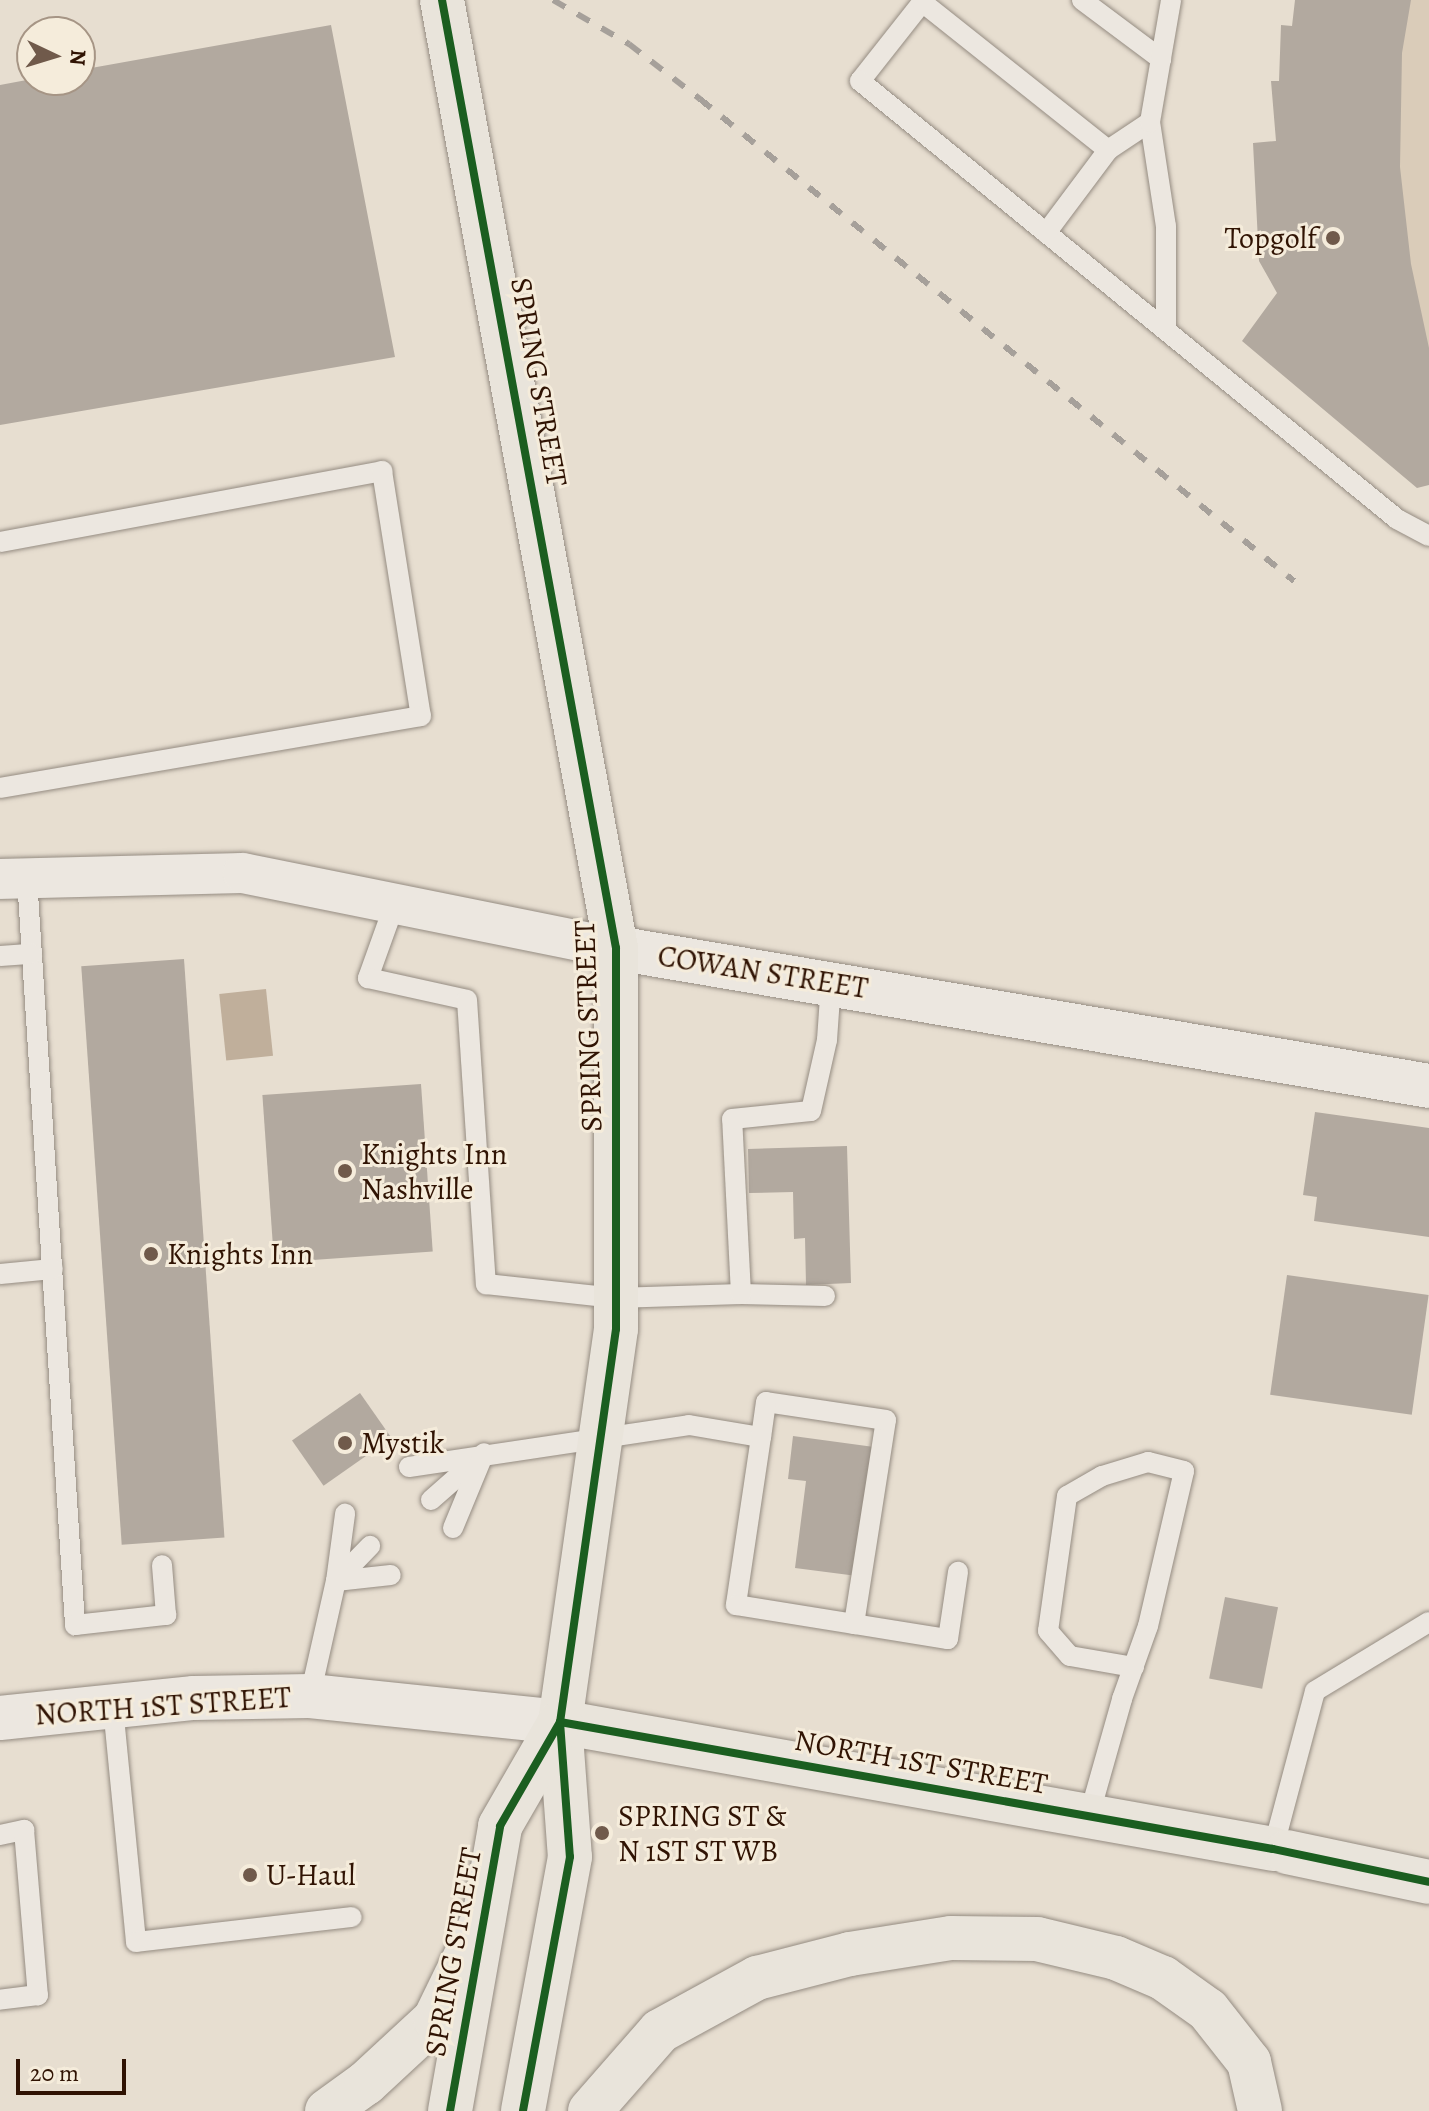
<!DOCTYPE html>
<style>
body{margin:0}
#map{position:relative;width:1429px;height:2111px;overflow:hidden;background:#e7ded0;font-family:Alegreya,serif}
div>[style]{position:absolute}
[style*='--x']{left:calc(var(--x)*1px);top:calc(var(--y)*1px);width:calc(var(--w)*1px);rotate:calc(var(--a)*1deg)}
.green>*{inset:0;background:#daccb9}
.water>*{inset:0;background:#c0af9b;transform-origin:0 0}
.building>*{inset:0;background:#b2a99f;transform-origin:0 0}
.roads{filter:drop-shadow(0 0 2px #958c82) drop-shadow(0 0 2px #958c82)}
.service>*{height:20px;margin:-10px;padding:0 10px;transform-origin:10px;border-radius:10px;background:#ece7e0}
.minor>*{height:40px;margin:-20px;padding:0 20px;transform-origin:20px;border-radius:20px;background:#ece7e0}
.tertiary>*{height:44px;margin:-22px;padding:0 22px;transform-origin:22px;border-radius:22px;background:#ece7e0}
.primary>*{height:44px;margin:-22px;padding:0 22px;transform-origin:22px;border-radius:22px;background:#e9e4db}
.motorway>*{height:44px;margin:-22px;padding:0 22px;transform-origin:22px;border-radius:22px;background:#e9e4db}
.rail>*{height:6px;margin-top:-3px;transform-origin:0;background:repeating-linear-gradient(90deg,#a6a09a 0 14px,transparent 0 28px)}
.cycleway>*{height:8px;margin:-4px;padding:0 4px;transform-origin:4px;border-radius:4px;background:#1b5e20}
.dots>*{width:22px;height:22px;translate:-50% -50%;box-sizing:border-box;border:4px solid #f5ecdb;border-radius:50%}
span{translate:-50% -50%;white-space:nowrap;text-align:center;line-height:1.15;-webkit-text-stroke:6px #f5ecdb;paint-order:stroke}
.poi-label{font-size:30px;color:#301303}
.right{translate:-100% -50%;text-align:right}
.left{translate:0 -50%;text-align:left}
.street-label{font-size:30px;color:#301303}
.north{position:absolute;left:16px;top:16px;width:80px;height:80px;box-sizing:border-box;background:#f5ecdb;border:2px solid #a69585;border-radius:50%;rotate:94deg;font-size:22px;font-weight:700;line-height:32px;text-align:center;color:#301303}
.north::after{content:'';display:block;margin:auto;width:28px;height:36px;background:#705a4b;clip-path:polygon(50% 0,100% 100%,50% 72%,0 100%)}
.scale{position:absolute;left:16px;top:2059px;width:110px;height:36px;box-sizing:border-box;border:4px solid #301303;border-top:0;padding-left:10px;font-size:24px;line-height:28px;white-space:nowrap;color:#301303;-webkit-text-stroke:6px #f5ecdb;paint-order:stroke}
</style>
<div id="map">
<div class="green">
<i style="clip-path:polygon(1406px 0,1429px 0,1429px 389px,1423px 372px,1397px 159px,1397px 74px)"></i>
</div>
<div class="water">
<i style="left:266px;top:989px;width:67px;height:47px;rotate:84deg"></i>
</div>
<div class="building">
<i style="clip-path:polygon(1295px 0,1411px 0,1402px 53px,1400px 167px,1411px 264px,1429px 348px,1429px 485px,1417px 488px,1242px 341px,1277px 293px,1259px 261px,1253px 143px,1276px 141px,1271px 81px,1279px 81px,1281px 25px,1292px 26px)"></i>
<i style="clip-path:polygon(331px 25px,395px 357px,0 425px,0 85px,32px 79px,80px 80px,80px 70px)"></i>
<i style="left:184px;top:959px;width:580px;height:103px;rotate:86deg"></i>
<i style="left:421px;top:1084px;width:168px;height:159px;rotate:86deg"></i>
<i style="clip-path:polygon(1315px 1112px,1429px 1128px,1429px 1237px,1314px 1221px,1317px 1197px,1303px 1195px)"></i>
<i style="clip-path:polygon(847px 1146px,851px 1283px,806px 1285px,805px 1238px,794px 1239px,793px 1192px,749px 1193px,748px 1149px)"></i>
<i style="left:1287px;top:1275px;width:143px;height:121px;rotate:8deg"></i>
<i style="left:360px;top:1393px;width:55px;height:83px;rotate:55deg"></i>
<i style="clip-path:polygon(793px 1436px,874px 1447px,857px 1576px,795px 1568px,806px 1481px,788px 1479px)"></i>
<i style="left:1225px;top:1597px;width:54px;height:83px;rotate:11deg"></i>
</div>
<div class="roads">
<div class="service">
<i style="--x:924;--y:0;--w:103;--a:128.3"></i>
<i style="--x:860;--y:81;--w:693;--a:39.2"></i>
<i style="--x:1397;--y:519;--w:36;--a:28"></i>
<i style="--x:1082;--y:0;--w:99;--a:36.8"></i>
<i style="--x:922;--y:2;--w:238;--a:38.5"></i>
<i style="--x:1150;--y:122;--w:105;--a:81.3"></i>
<i style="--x:1166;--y:226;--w:104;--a:90"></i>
<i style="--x:1046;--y:233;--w:104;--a:-53.2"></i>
<i style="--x:1108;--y:150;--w:50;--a:-33.7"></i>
<i style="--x:1150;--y:122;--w:124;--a:-80.2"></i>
<i style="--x:0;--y:542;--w:389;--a:-10.5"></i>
<i style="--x:382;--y:471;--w:248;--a:81"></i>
<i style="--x:421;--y:716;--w:427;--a:170.3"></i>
<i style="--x:27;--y:878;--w:749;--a:86.32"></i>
<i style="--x:75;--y:1625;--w:92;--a:-6.3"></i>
<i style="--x:166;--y:1615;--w:50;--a:-94.6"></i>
<i style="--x:395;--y:903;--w:80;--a:109.8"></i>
<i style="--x:368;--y:978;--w:101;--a:12.5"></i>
<i style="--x:467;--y:1000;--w:285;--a:86.2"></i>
<i style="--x:486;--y:1284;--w:130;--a:6.2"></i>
<i style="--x:615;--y:1298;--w:126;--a:-1.8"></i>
<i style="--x:0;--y:956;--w:32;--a:-4"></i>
<i style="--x:0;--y:1274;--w:53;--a:-5.4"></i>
<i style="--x:825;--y:1296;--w:84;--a:-178.6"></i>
<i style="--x:741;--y:1294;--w:175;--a:-92.9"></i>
<i style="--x:732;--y:1119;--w:79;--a:-5.8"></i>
<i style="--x:811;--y:1111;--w:73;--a:-77.3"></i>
<i style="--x:827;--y:1040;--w:57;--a:-86"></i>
<i style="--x:409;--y:1467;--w:283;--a:-8.5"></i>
<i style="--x:689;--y:1425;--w:73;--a:9.5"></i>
<i style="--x:761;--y:1437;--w:170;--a:98.5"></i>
<i style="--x:736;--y:1605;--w:120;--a:9.1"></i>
<i style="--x:854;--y:1624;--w:206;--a:-81.1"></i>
<i style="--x:886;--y:1420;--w:121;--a:-171.5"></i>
<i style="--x:766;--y:1402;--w:35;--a:98"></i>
<i style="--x:431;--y:1500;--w:67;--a:-41.3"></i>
<i style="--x:453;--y:1528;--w:81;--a:-67.5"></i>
<i style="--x:336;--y:1581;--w:55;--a:-6.2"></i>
<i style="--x:336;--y:1581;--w:49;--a:-45.8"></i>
<i style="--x:854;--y:1624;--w:95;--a:9.1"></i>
<i style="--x:948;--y:1639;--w:68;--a:-81.5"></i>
<i style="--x:310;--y:1696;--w:118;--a:-77.3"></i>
<i style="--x:336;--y:1581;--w:68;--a:-82.3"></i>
<i style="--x:113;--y:1707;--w:236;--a:84.4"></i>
<i style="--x:136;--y:1942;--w:217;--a:-6.6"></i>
<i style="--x:1089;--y:1816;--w:122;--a:-74.2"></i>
<i style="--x:1122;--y:1699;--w:77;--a:-70.4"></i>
<i style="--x:1148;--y:1626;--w:159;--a:-76.9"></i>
<i style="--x:1184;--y:1471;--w:37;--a:-166"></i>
<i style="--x:1148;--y:1462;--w:48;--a:163.1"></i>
<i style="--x:1102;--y:1476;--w:40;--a:150.3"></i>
<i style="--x:1067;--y:1496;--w:136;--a:98"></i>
<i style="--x:1048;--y:1631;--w:33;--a:49"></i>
<i style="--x:1070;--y:1656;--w:65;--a:9.8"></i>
<i style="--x:0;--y:1835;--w:25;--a:-12"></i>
<i style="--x:24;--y:1830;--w:166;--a:85.2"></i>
<i style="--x:38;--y:1995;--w:38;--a:173"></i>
<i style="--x:1273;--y:1849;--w:163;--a:-75.1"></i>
<i style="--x:1315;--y:1691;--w:133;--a:-31.2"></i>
</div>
<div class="minor">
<i style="--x:0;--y:879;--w:243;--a:-1.4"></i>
<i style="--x:243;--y:873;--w:380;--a:11.4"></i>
</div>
<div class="tertiary">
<i style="--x:616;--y:948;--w:825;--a:9.63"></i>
<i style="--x:0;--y:1718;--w:195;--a:-5.9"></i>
<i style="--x:194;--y:1698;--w:116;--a:-1"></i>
<i style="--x:310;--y:1696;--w:251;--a:5.9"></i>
</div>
<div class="primary">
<i style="--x:442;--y:0;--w:964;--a:79.6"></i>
<i style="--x:616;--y:948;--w:381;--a:90"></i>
<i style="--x:616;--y:1329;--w:397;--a:98.1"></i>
<i style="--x:560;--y:1722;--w:135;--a:85.8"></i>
<i style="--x:570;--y:1857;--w:258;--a:100.5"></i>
<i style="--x:560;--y:1722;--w:724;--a:10.1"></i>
<i style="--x:1287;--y:1852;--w:145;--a:11.9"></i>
<i style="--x:450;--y:2111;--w:289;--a:-80"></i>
<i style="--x:500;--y:1826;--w:120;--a:-60"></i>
</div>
<div class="motorway">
<i style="--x:327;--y:2111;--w:48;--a:-35.7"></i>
<i style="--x:366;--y:2083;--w:94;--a:-42.8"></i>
<i style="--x:435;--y:2019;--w:110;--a:-64.1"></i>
<i style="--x:590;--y:2111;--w:106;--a:-48.8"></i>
<i style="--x:660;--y:2031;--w:111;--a:-28.7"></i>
<i style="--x:757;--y:1978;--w:96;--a:-14.5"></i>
<i style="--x:850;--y:1954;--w:102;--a:-9"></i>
<i style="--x:951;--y:1938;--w:86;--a:0.7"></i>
<i style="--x:1037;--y:1939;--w:81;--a:13.5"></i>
<i style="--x:1116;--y:1958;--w:51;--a:23.1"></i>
<i style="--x:1163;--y:1978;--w:55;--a:35.4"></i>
<i style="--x:1208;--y:2010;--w:66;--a:51.7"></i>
<i style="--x:1249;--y:2062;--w:50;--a:77.3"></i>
</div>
</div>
<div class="rail">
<i style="--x:553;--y:0;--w:88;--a:30.1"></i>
<i style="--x:629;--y:44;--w:90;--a:37.8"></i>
<i style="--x:700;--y:99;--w:765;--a:39.06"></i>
</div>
<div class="cycleway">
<i style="--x:442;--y:0;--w:964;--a:79.6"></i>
<i style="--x:616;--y:948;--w:381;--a:90"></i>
<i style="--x:616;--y:1329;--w:397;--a:98.1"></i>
<i style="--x:560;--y:1722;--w:135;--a:85.8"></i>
<i style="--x:570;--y:1857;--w:258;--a:100.5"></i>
<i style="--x:560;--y:1722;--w:724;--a:10.1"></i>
<i style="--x:1273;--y:1849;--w:159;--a:11.9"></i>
<i style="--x:450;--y:2111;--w:289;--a:-80"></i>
<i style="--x:500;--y:1826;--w:120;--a:-60"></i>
</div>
<div class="dots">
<i style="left:1333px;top:238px;background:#705a4b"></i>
<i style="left:345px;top:1171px;background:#705a4b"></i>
<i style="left:151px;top:1254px;background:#705a4b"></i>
<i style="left:345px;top:1443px;background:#705a4b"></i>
<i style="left:602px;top:1833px;background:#705a4b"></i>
<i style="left:250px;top:1875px;background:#705a4b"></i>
</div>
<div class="poi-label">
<span class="right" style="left:1317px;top:238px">Topgolf</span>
<span class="left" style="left:361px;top:1171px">Knights Inn<br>Nashville</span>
<span class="left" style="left:167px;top:1254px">Knights Inn</span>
<span class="left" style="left:361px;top:1443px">Mystik</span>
<span class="left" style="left:618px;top:1833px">SPRING ST &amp;<br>N 1ST ST WB</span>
<span class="left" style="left:266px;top:1875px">U-Haul</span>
</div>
<div class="street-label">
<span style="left:539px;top:382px;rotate:80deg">SPRING STREET</span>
<span style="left:763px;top:972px;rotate:9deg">COWAN STREET</span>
<span style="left:588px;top:1026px;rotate:-92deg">SPRING STREET</span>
<span style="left:163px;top:1706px;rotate:-4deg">NORTH 1ST STREET</span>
<span style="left:921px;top:1762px;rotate:10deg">NORTH 1ST STREET</span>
<span style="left:453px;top:1952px;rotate:-80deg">SPRING STREET</span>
</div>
<div class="north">N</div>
<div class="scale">20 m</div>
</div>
